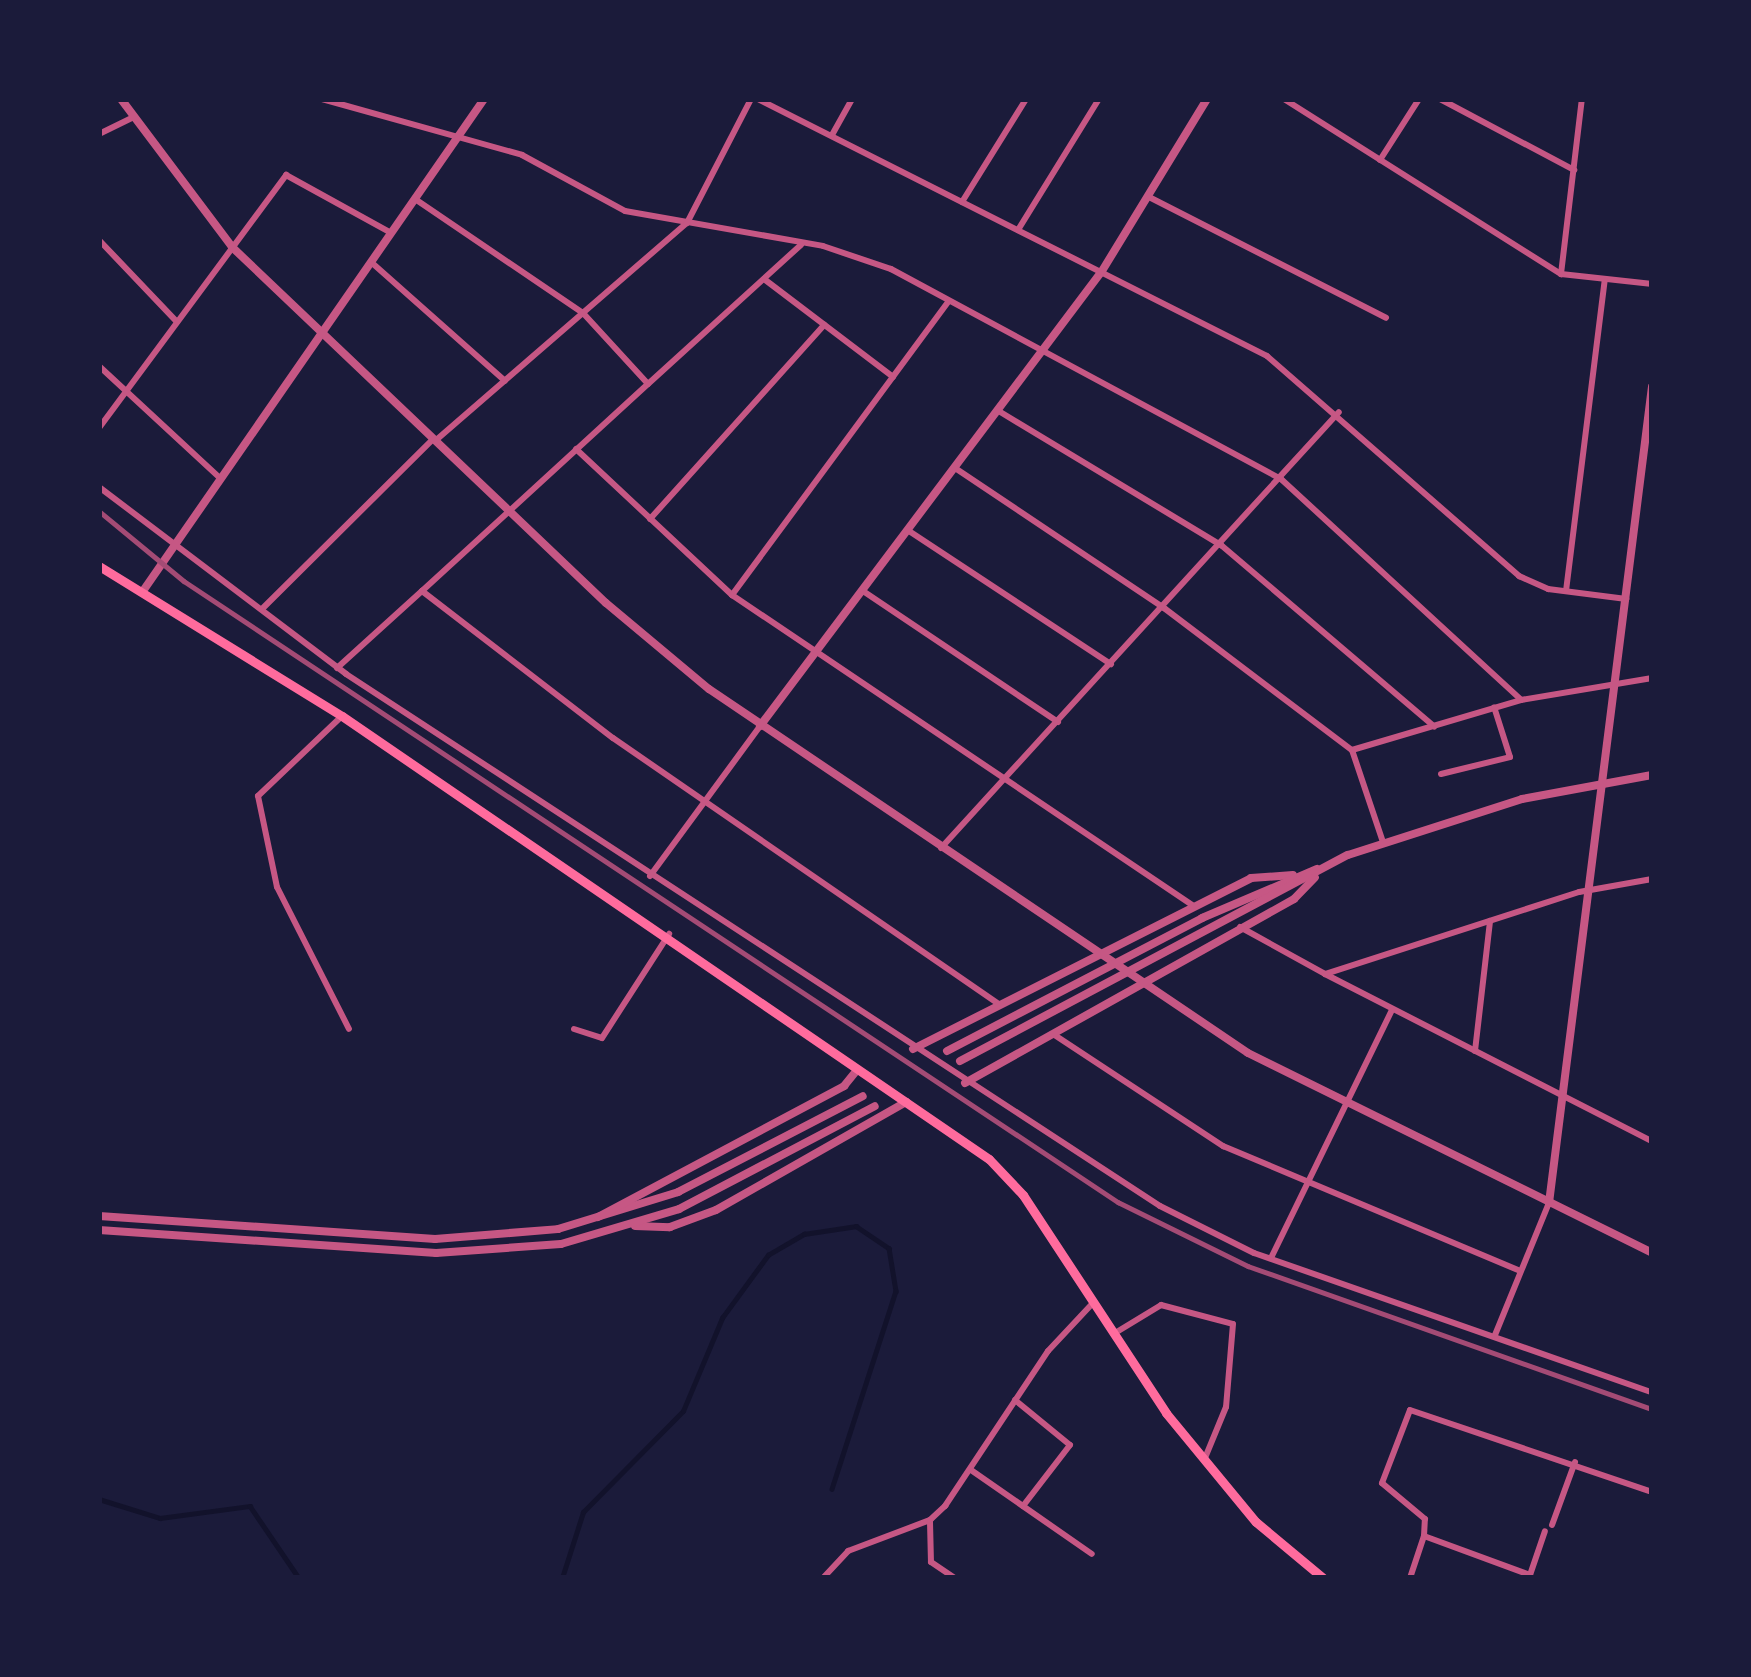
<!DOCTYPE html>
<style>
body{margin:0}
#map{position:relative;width:1751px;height:1677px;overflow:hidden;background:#1b1b3a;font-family:"Alegreya Sans",sans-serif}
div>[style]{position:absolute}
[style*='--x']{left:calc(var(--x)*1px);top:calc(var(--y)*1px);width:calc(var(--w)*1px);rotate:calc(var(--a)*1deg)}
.stream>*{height:4.5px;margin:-2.25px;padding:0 2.25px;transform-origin:2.25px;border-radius:2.25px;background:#12122b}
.minor>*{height:6px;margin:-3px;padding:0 3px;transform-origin:3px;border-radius:3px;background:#c65784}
.tertiary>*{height:8px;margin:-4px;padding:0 4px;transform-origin:4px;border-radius:4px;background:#c65784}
.primary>*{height:9px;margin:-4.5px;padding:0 4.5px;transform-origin:4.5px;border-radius:4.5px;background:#ff6b9d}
.rail>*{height:4.5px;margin:-2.25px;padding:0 2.25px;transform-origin:2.25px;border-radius:2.25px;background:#a44b75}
span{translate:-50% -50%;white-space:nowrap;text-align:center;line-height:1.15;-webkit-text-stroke:9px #1b1b3a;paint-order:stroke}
.frame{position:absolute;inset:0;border:102px solid #1b1b3a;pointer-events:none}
</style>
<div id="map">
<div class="stream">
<i style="--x:99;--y:1499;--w:64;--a:17.3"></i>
<i style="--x:160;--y:1518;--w:91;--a:-7.6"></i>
<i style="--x:250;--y:1506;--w:87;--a:55.8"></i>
<i style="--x:562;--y:1578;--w:69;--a:-72.3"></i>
<i style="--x:583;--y:1512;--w:142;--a:-45.3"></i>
<i style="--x:683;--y:1411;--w:101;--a:-67.2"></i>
<i style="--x:722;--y:1318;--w:78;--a:-53.9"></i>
<i style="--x:768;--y:1255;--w:42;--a:-30.3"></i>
<i style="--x:804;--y:1234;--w:53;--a:-8.7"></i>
<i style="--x:856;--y:1226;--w:40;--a:34"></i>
<i style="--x:889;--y:1248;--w:44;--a:80.8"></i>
<i style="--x:896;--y:1291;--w:208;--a:107.9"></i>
</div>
<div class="minor">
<i style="--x:322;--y:99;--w:208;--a:15.6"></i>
<i style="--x:522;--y:155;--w:117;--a:28.5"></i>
<i style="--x:625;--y:211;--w:201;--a:10"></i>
<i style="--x:823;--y:246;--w:72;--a:18.7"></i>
<i style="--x:891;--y:269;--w:443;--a:28.3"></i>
<i style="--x:1281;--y:479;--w:326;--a:42.6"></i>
<i style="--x:758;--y:99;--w:570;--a:26.79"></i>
<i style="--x:1267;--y:356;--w:335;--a:41.1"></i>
<i style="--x:1519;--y:576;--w:32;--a:24"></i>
<i style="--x:1548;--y:589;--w:79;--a:7.3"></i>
<i style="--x:1284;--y:99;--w:328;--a:32.3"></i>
<i style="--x:1561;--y:274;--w:92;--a:6.3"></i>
<i style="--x:1440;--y:99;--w:152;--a:27.9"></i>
<i style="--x:99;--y:134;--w:37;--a:-26"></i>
<i style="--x:832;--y:135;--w:41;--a:-60.9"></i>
<i style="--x:1380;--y:160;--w:72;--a:-57.4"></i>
<i style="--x:1149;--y:197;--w:266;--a:27"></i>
<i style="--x:415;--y:199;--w:203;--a:34.2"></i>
<i style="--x:583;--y:313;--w:96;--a:47.5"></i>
<i style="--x:648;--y:384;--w:207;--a:-42.3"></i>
<i style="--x:962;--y:202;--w:121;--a:-58.1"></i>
<i style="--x:1018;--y:230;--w:154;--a:-58.3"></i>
<i style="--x:99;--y:240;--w:113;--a:46.4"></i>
<i style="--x:371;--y:262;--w:179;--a:41.6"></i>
<i style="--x:1561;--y:274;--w:176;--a:-83.2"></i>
<i style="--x:764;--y:279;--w:162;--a:37.2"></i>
<i style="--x:99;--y:366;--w:165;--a:42.8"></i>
<i style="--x:997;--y:410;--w:262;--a:31.1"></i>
<i style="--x:1221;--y:545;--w:280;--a:40.4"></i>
<i style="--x:99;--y:428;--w:315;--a:-53.5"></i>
<i style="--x:286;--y:175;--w:120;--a:28.9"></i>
<i style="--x:435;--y:441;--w:333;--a:-40.9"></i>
<i style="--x:687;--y:223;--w:140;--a:-62.7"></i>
<i style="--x:576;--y:449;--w:214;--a:43.1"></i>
<i style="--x:732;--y:595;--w:558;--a:33.97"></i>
<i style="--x:955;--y:468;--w:252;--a:33.8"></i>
<i style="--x:1164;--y:608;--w:236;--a:37.1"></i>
<i style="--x:1352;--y:750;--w:97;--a:71.4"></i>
<i style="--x:99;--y:487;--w:310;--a:37.1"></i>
<i style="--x:346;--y:674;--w:972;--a:33.17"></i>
<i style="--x:1160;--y:1206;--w:105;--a:26.6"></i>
<i style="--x:1254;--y:1253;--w:422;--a:19.3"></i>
<i style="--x:650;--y:519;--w:261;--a:-48.1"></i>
<i style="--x:909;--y:531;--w:242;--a:33.4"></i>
<i style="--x:422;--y:591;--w:306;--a:-42.5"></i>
<i style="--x:863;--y:591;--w:235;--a:33.9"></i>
<i style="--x:1566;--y:591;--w:313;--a:-82.9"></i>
<i style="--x:732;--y:595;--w:365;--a:-53.6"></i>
<i style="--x:262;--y:609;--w:241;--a:-44.8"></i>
<i style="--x:337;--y:668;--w:115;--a:-42.2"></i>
<i style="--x:422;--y:591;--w:241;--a:37.6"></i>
<i style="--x:613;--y:738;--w:469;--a:34.6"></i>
<i style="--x:342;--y:716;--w:116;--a:136.4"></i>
<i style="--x:258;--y:796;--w:93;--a:78.2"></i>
<i style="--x:277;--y:887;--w:159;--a:63.1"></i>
<i style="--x:1352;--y:750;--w:176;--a:-16.5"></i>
<i style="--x:1521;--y:700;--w:133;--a:-9.5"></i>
<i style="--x:1441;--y:774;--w:71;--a:-13.8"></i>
<i style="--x:1510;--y:757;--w:52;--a:-107.7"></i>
<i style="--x:941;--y:848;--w:590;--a:-47.61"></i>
<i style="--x:650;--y:876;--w:186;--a:-53.7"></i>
<i style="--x:1652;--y:879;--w:74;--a:169.9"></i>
<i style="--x:1579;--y:892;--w:267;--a:162.1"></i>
<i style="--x:1325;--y:974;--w:367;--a:27.1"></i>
<i style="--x:1240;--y:927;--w:97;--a:28.9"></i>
<i style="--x:574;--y:1029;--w:29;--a:18"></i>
<i style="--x:602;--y:1038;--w:124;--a:-57.2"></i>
<i style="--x:1053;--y:1034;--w:204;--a:33.4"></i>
<i style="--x:1223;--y:1146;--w:322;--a:22.8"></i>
<i style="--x:1475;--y:1051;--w:131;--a:-83.4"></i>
<i style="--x:1271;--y:1258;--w:276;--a:-64"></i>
<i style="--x:1115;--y:1333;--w:54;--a:-31.3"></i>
<i style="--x:1161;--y:1305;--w:74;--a:14.8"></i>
<i style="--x:1233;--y:1324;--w:83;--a:94.8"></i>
<i style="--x:1226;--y:1407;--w:55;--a:112.4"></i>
<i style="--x:1495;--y:1335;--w:143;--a:-67.8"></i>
<i style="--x:1015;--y:1400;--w:71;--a:39.3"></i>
<i style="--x:1070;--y:1445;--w:77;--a:127.6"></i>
<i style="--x:971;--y:1470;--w:147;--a:34.8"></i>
<i style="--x:930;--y:1522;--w:40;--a:88.6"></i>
<i style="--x:931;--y:1562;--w:29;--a:34"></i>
<i style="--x:1552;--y:1525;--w:67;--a:-69.9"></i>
<i style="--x:1424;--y:1536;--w:17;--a:-87"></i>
<i style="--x:1425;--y:1519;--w:56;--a:-140.1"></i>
<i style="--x:1382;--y:1483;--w:78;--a:-69"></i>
<i style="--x:1410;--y:1410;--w:256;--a:18.7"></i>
<i style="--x:823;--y:1578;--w:37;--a:-47"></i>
<i style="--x:848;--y:1551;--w:88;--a:-20.7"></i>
<i style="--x:930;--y:1520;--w:21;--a:-43"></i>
<i style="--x:945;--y:1506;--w:186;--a:-56.4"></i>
<i style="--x:1048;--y:1351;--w:63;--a:-46.9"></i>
<i style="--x:1410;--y:1578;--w:44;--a:-71.6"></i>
<i style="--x:1424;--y:1536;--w:113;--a:20.2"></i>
<i style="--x:1530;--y:1575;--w:46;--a:-71.2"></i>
</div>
<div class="tertiary">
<i style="--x:121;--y:99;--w:185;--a:53.1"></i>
<i style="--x:232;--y:247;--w:516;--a:43.59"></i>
<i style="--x:606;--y:603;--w:134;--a:39.9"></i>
<i style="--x:709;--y:689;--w:650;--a:34.03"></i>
<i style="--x:1248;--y:1053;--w:451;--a:26.3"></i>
<i style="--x:143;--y:591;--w:599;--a:-55.27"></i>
<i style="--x:760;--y:726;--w:569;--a:-53.07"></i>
<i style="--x:1102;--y:271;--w:202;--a:-58.6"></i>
<i style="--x:913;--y:1049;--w:379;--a:-26.8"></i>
<i style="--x:1251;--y:878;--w:42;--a:-4.1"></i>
<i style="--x:947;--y:1051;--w:288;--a:-27.5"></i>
<i style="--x:1202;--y:918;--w:125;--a:-23.1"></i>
<i style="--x:960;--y:1061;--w:439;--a:-28"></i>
<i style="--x:1348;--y:855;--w:183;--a:-17.8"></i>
<i style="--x:1522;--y:799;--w:132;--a:-10.5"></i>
<i style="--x:965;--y:1083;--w:377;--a:-29.2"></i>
<i style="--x:1294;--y:899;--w:30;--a:-46"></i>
<i style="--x:1549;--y:1203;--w:823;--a:-82.81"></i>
<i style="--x:99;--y:1216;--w:337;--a:3.9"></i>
<i style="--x:435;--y:1239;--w:123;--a:-4.6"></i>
<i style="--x:558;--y:1229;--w:126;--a:-17.1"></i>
<i style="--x:678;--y:1192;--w:208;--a:-27.4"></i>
<i style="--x:598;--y:1217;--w:279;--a:-28"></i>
<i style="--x:844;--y:1086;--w:21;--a:-51"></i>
<i style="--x:635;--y:1226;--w:35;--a:2"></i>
<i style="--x:670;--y:1227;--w:49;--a:-20.3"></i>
<i style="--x:716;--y:1210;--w:219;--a:-29.6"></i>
<i style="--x:99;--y:1230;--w:338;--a:3.9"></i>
<i style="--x:436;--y:1253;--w:125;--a:-4.1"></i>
<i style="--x:561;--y:1244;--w:123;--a:-16.5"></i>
<i style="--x:679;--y:1209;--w:221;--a:-27.7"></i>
</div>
<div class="primary">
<i style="--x:99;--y:566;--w:286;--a:31.7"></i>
<i style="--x:342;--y:716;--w:784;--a:34.4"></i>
<i style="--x:989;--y:1159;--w:50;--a:46.6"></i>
<i style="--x:1023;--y:1195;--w:261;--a:56.7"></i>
<i style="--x:1166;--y:1413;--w:141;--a:50.5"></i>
<i style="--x:1256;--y:1522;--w:87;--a:39.9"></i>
</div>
<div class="rail">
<i style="--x:99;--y:511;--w:110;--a:39.5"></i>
<i style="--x:184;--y:581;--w:1122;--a:33.62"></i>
<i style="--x:1118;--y:1202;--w:145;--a:26.2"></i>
<i style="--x:1248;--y:1266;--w:429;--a:19.5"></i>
</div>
<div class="frame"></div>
</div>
